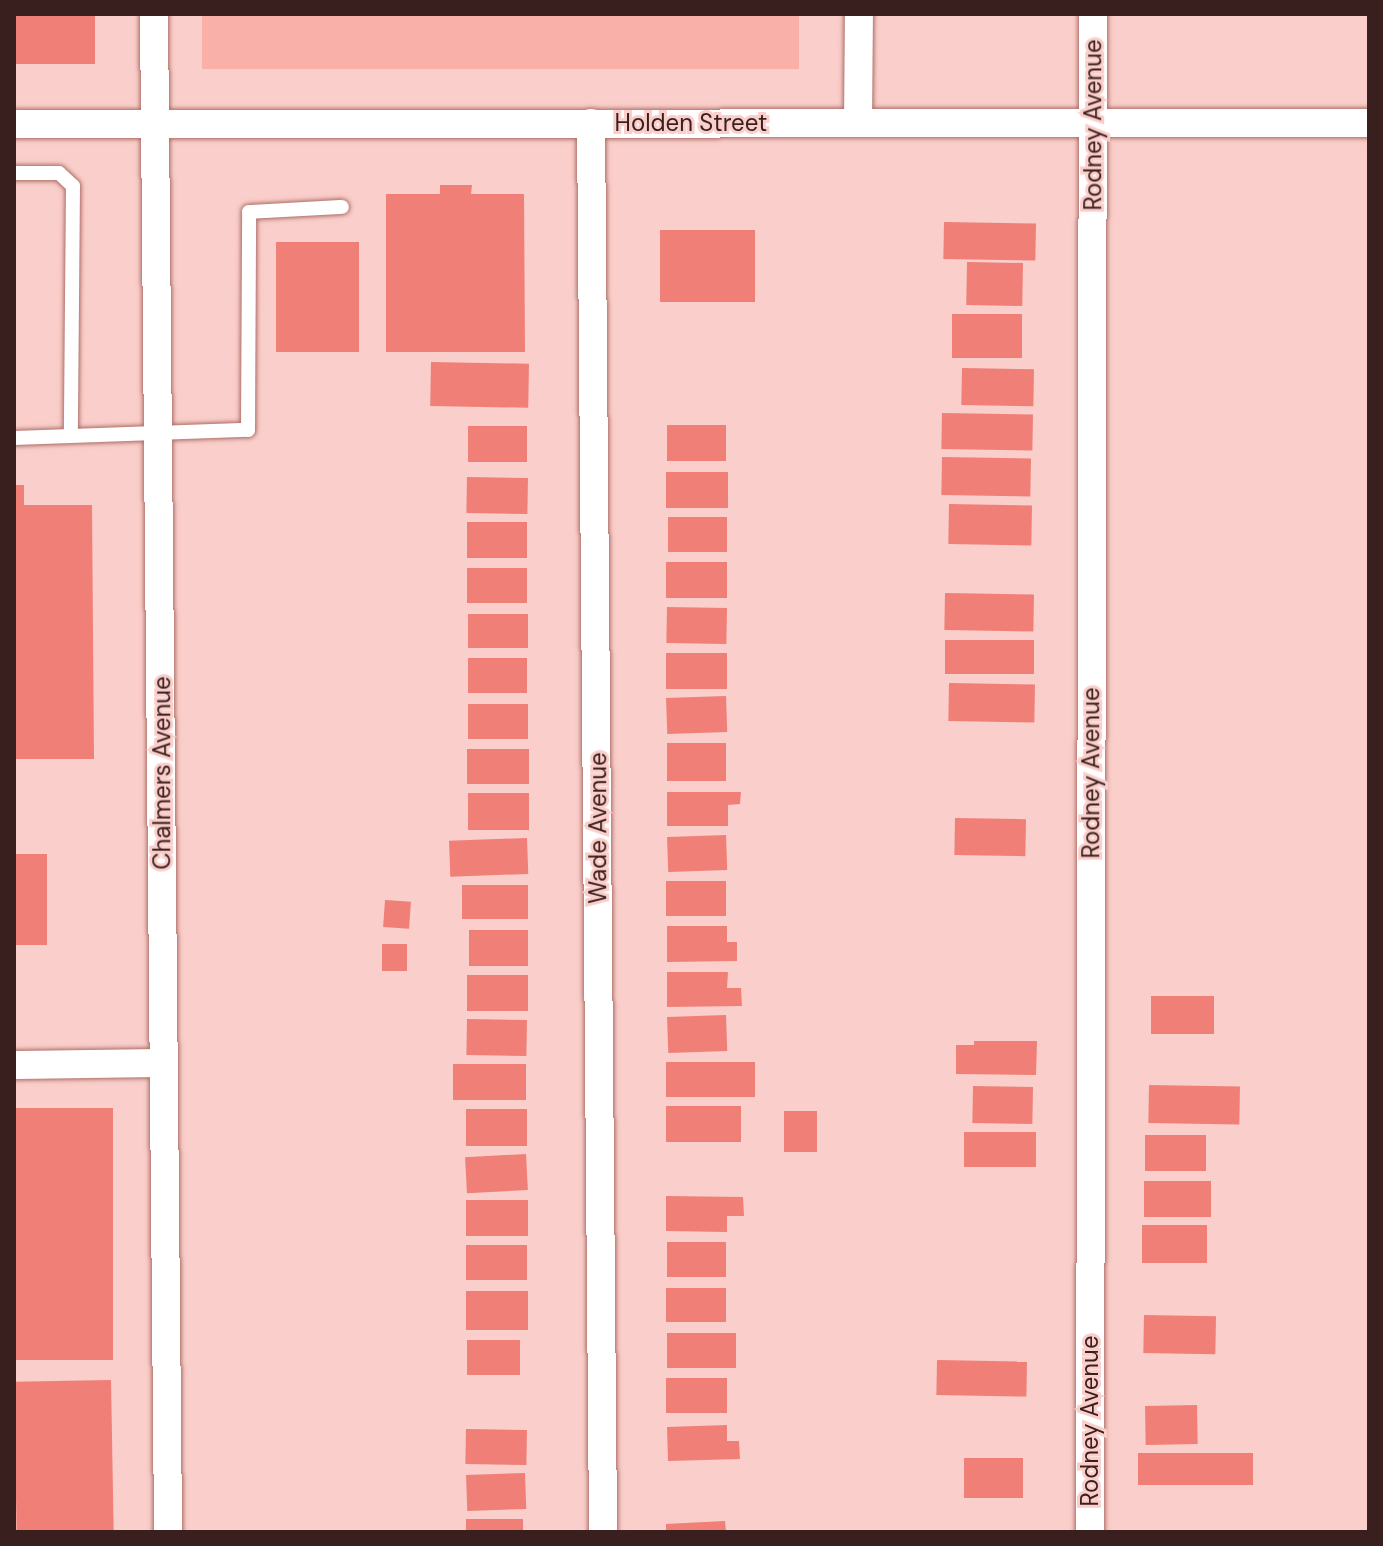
<!DOCTYPE html>
<style>
body{margin:0}
#map{position:relative;width:1383px;height:1546px;overflow:hidden;background:#faceca;font-family:"DM Sans",sans-serif}
div>[style]{position:absolute}
[style*='--x']{left:calc(var(--x)*1px);top:calc(var(--y)*1px);width:calc(var(--w)*1px);rotate:calc(var(--a)*1deg)}
.green>*{inset:0;background:#f9b0a9;transform-origin:0 0}
.building>*{inset:0;background:#ef7f77;transform-origin:0 0}
.roads{filter:drop-shadow(0 0 2px #ae6e68) drop-shadow(0 0 2px #ae6e68)}
.service>*{height:14px;margin:-7px;padding:0 7px;transform-origin:7px;border-radius:7px;background:#fff}
.minor>*{height:28px;margin:-14px;padding:0 14px;transform-origin:14px;border-radius:14px;background:#fff}
span{translate:-50% -50%;white-space:nowrap;text-align:center;line-height:1.15;-webkit-text-stroke:6px #faceca;paint-order:stroke}
.street-label{font-size:24px;color:#391f1d}
.frame{position:absolute;inset:0;border:16px solid #391f1d;pointer-events:none}
</style>
<div id="map">
<div class="green">
<i style="left:202px;top:14px;width:597px;height:55px"></i>
</div>
<div class="building">
<i style="left:14px;top:14px;width:81px;height:50px"></i>
<i style="clip-path:polygon(440px 185px,472px 185px,471px 194px,524px 194px,525px 352px,386px 352px,386px 194px,440px 194px)"></i>
<i style="left:944px;top:222px;width:92px;height:37px;rotate:1deg"></i>
<i style="left:660px;top:230px;width:95px;height:72px"></i>
<i style="left:276px;top:242px;width:83px;height:110px"></i>
<i style="left:967px;top:262px;width:56px;height:43px;rotate:1deg"></i>
<i style="left:952px;top:314px;width:70px;height:44px"></i>
<i style="left:431px;top:362px;width:98px;height:44px;rotate:1deg"></i>
<i style="left:962px;top:368px;width:72px;height:37px;rotate:1deg"></i>
<i style="left:942px;top:413px;width:91px;height:36px;rotate:1deg"></i>
<i style="left:667px;top:425px;width:59px;height:36px"></i>
<i style="left:468px;top:426px;width:59px;height:36px"></i>
<i style="left:942px;top:457px;width:89px;height:38px;rotate:1deg"></i>
<i style="left:666px;top:472px;width:62px;height:36px"></i>
<i style="left:467px;top:477px;width:61px;height:36px;rotate:1deg"></i>
<i style="clip-path:polygon(14px 485px,24px 485px,24px 505px,92px 505px,94px 759px,14px 759px)"></i>
<i style="left:949px;top:504px;width:83px;height:40px;rotate:1deg"></i>
<i style="left:727px;top:517px;width:35px;height:59px;rotate:90deg"></i>
<i style="left:527px;top:522px;width:36px;height:60px;rotate:90deg"></i>
<i style="left:666px;top:562px;width:61px;height:36px"></i>
<i style="left:467px;top:568px;width:60px;height:35px"></i>
<i style="left:945px;top:593px;width:89px;height:37px;rotate:1deg"></i>
<i style="left:667px;top:607px;width:60px;height:36px;rotate:1deg"></i>
<i style="left:468px;top:614px;width:60px;height:34px"></i>
<i style="left:945px;top:640px;width:89px;height:34px"></i>
<i style="left:666px;top:653px;width:61px;height:36px"></i>
<i style="left:468px;top:658px;width:59px;height:35px"></i>
<i style="left:949px;top:683px;width:86px;height:38px;rotate:1deg"></i>
<i style="left:726px;top:696px;width:36px;height:60px;rotate:88deg"></i>
<i style="left:468px;top:704px;width:60px;height:35px"></i>
<i style="left:726px;top:743px;width:38px;height:59px;rotate:90deg"></i>
<i style="left:529px;top:749px;width:35px;height:62px;rotate:90deg"></i>
<i style="clip-path:polygon(667px 792px,741px 792px,740px 804px,728px 805px,728px 826px,667px 826px)"></i>
<i style="left:468px;top:793px;width:61px;height:37px"></i>
<i style="left:955px;top:818px;width:71px;height:37px;rotate:1deg"></i>
<i style="left:726px;top:835px;width:35px;height:59px;rotate:88deg"></i>
<i style="left:527px;top:838px;width:36px;height:78px;rotate:88deg"></i>
<i style="left:14px;top:854px;width:33px;height:91px"></i>
<i style="left:666px;top:881px;width:60px;height:35px"></i>
<i style="left:462px;top:885px;width:66px;height:34px"></i>
<i style="left:385px;top:900px;width:26px;height:27px;rotate:4deg"></i>
<i style="clip-path:polygon(667px 926px,727px 926px,727px 942px,737px 942px,737px 961px,667px 962px)"></i>
<i style="left:469px;top:930px;width:59px;height:36px"></i>
<i style="left:382px;top:944px;width:25px;height:27px"></i>
<i style="clip-path:polygon(667px 972px,728px 972px,727px 988px,741px 988px,742px 1006px,667px 1007px)"></i>
<i style="left:467px;top:975px;width:61px;height:36px"></i>
<i style="left:1214px;top:996px;width:38px;height:63px;rotate:90deg"></i>
<i style="left:726px;top:1015px;width:36px;height:59px;rotate:88deg"></i>
<i style="left:467px;top:1019px;width:60px;height:36px;rotate:1deg"></i>
<i style="clip-path:polygon(974px 1041px,1037px 1041px,1036px 1075px,956px 1074px,956px 1045px,974px 1045px)"></i>
<i style="left:666px;top:1062px;width:89px;height:35px"></i>
<i style="left:526px;top:1064px;width:36px;height:73px;rotate:90deg"></i>
<i style="left:1149px;top:1085px;width:91px;height:38px;rotate:1deg"></i>
<i style="left:973px;top:1086px;width:60px;height:37px;rotate:1deg"></i>
<i style="left:666px;top:1106px;width:75px;height:36px"></i>
<i style="left:113px;top:1108px;width:252px;height:99px;rotate:90deg"></i>
<i style="left:466px;top:1109px;width:61px;height:37px"></i>
<i style="left:784px;top:1111px;width:33px;height:41px"></i>
<i style="left:964px;top:1132px;width:72px;height:35px"></i>
<i style="left:1145px;top:1135px;width:61px;height:36px"></i>
<i style="left:526px;top:1154px;width:36px;height:61px;rotate:87deg"></i>
<i style="left:1144px;top:1181px;width:67px;height:36px"></i>
<i style="clip-path:polygon(666px 1196px,743px 1197px,744px 1216px,727px 1216px,727px 1232px,666px 1231px)"></i>
<i style="left:466px;top:1200px;width:62px;height:36px"></i>
<i style="left:1142px;top:1225px;width:65px;height:38px"></i>
<i style="left:726px;top:1242px;width:35px;height:59px;rotate:90deg"></i>
<i style="left:466px;top:1245px;width:61px;height:35px"></i>
<i style="left:666px;top:1288px;width:60px;height:34px"></i>
<i style="left:466px;top:1291px;width:62px;height:39px"></i>
<i style="left:1144px;top:1315px;width:72px;height:38px;rotate:1deg"></i>
<i style="left:736px;top:1333px;width:35px;height:69px;rotate:90deg"></i>
<i style="left:467px;top:1340px;width:53px;height:35px"></i>
<i style="left:937px;top:1360px;width:90px;height:35px;rotate:1deg"></i>
<i style="left:666px;top:1378px;width:61px;height:35px"></i>
<i style="left:111px;top:1380px;width:152px;height:97px;rotate:89deg"></i>
<i style="left:1197px;top:1405px;width:39px;height:52px;rotate:89deg"></i>
<i style="clip-path:polygon(727px 1425px,727px 1441px,739px 1441px,740px 1459px,668px 1461px,667px 1427px)"></i>
<i style="left:466px;top:1429px;width:61px;height:35px;rotate:1deg"></i>
<i style="left:1138px;top:1453px;width:115px;height:32px"></i>
<i style="left:964px;top:1458px;width:59px;height:40px"></i>
<i style="left:525px;top:1473px;width:36px;height:59px;rotate:88deg"></i>
<i style="left:466px;top:1519px;width:57px;height:13px"></i>
<i style="clip-path:polygon(725px 1521px,726px 1532px,666px 1532px,666px 1524px)"></i>
</div>
<div class="roads">
<div class="service">
<i style="--x:14;--y:173;--w:45;--a:0"></i>
<i style="--x:59;--y:173;--w:19;--a:43"></i>
<i style="--x:73;--y:186;--w:249;--a:90.5"></i>
<i style="--x:14;--y:438;--w:234;--a:-2"></i>
<i style="--x:248;--y:430;--w:218;--a:-89.7"></i>
<i style="--x:249;--y:212;--w:93;--a:-3.1"></i>
</div>
<div class="minor">
<i style="--x:154;--y:14;--w:1518;--a:89.47"></i>
<i style="--x:591;--y:123;--w:1409;--a:89.51"></i>
<i style="--x:858;--y:123;--w:109;--a:-89.5"></i>
<i style="--x:14;--y:124;--w:1355;--a:-0.04"></i>
<i style="--x:14;--y:1065;--w:149;--a:-0.8"></i>
<i style="--x:1090;--y:1532;--w:1518;--a:-89.89"></i>
</div>
</div>
<div class="street-label">
<span style="left:691px;top:123px">Holden Street</span>
<span style="left:1093px;top:125px;rotate:-90deg">Rodney Avenue</span>
<span style="left:162px;top:773px;rotate:-90deg">Chalmers Avenue</span>
<span style="left:1091px;top:773px;rotate:-90deg">Rodney Avenue</span>
<span style="left:598px;top:828px;rotate:-90deg">Wade Avenue</span>
<span style="left:1090px;top:1421px;rotate:-90deg">Rodney Avenue</span>
</div>
<div class="frame"></div>
</div>
